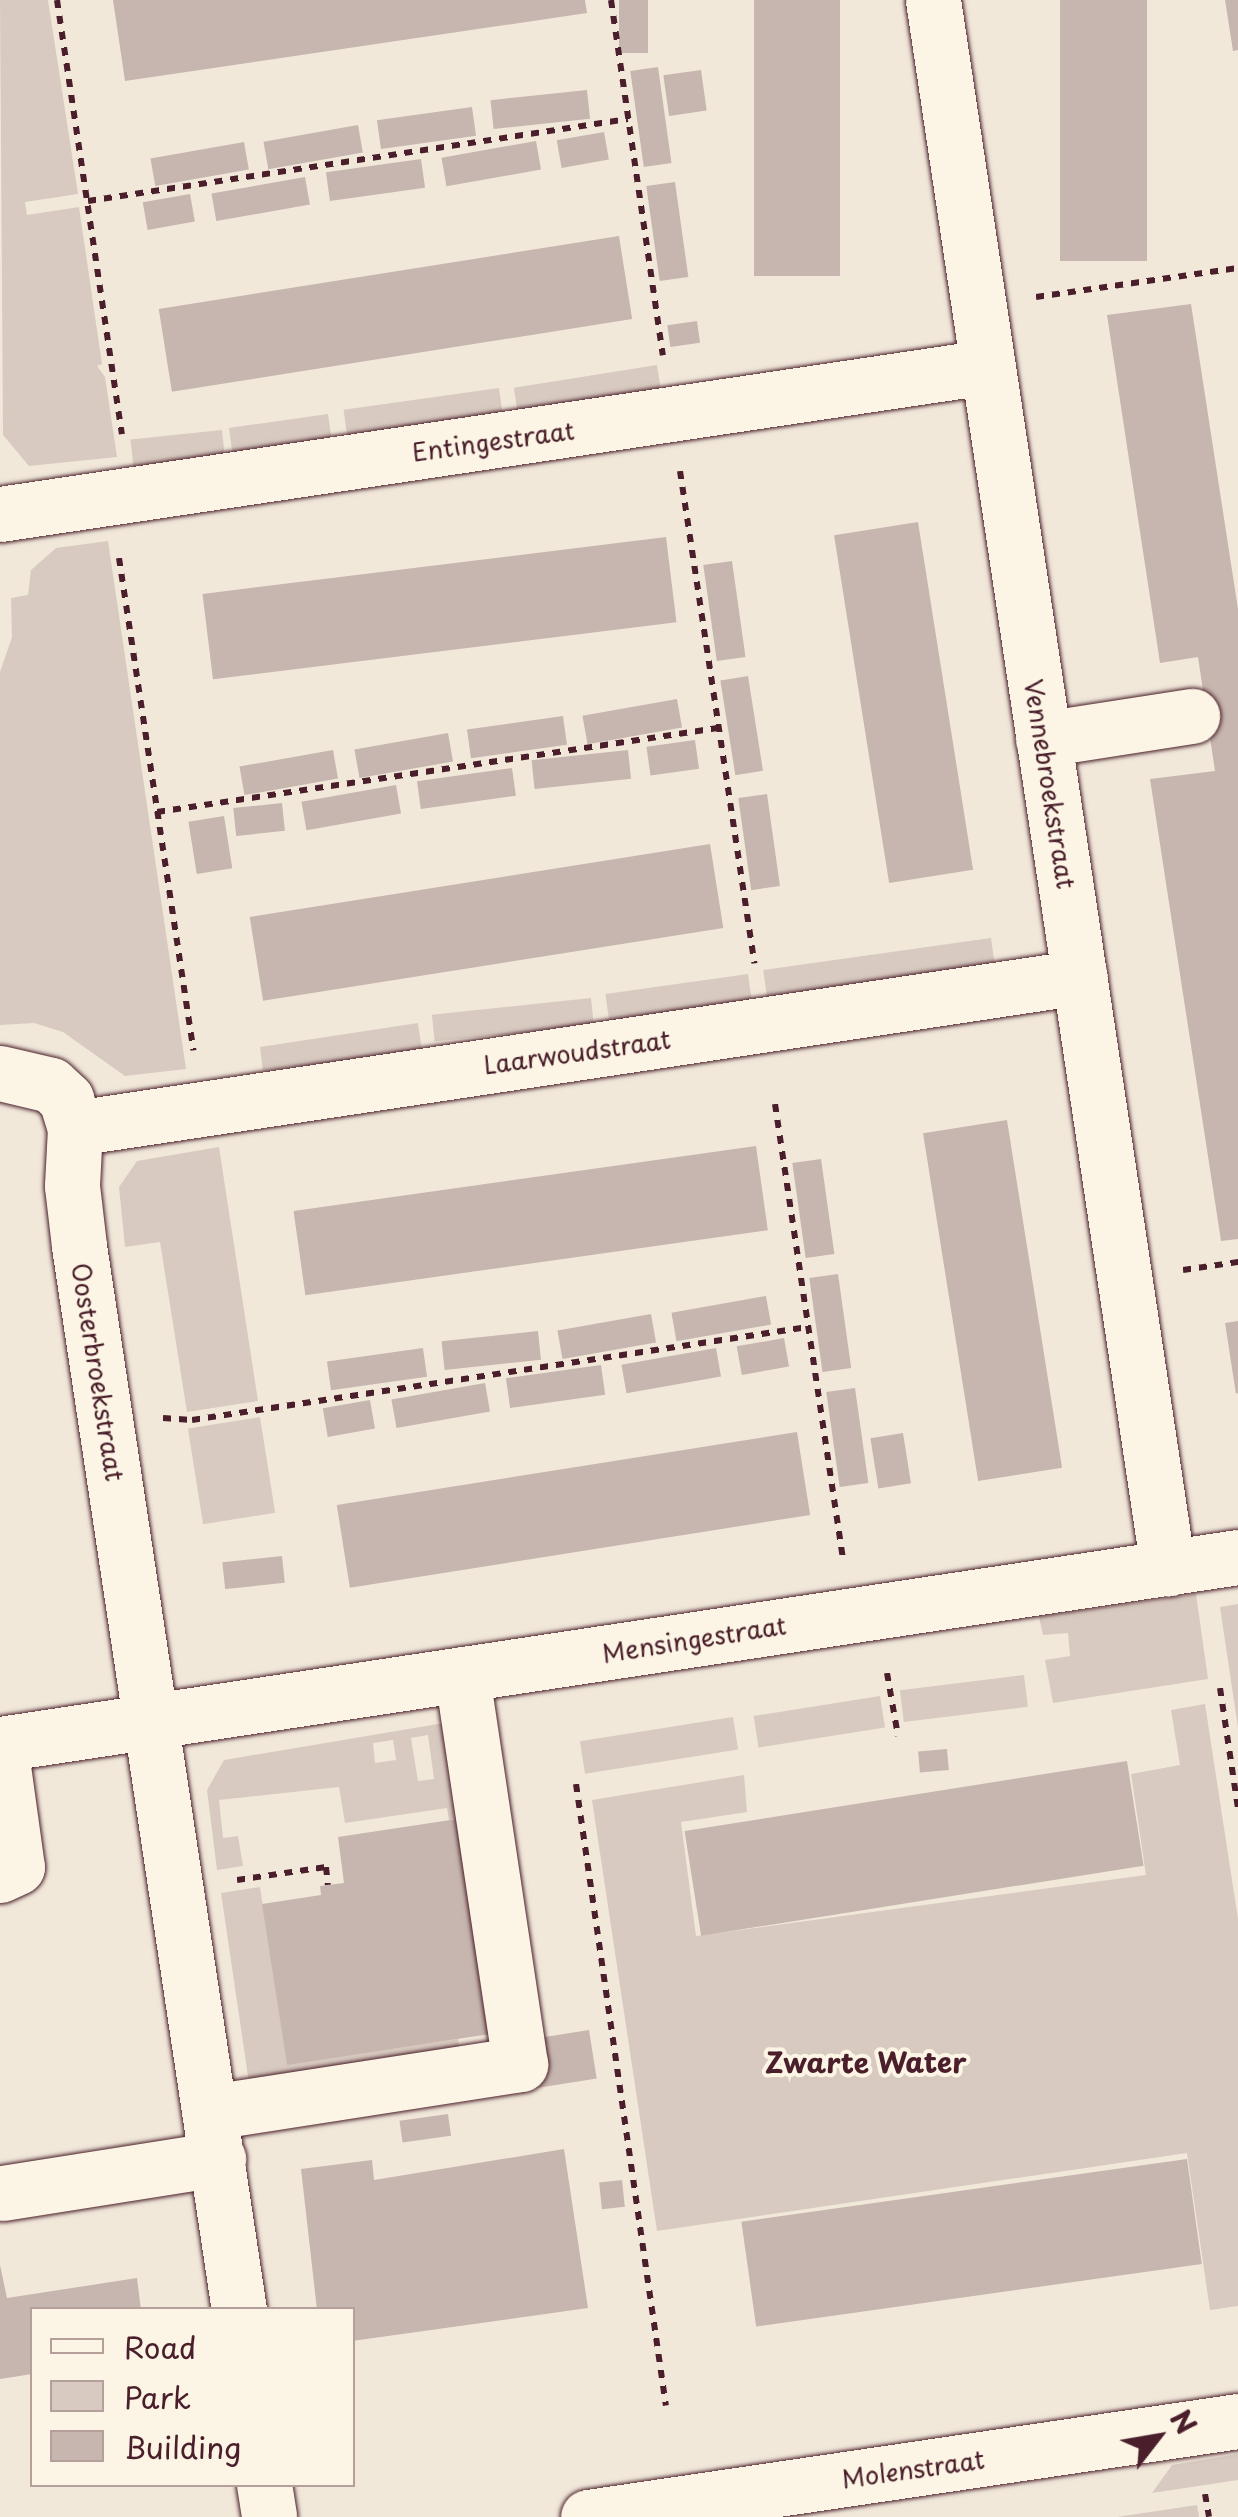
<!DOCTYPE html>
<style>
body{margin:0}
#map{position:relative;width:1238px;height:2517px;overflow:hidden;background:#f1e8da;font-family:"Playpen Sans",sans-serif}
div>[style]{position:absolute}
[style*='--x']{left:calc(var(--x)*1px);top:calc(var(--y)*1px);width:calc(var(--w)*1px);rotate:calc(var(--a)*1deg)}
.green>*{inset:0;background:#d8cac0;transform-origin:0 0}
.building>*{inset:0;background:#c7b6af;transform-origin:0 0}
.path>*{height:6px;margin-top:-3px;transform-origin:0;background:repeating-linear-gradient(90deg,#4a1f2b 0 8px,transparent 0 16px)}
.roads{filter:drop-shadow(0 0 2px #4a1f2b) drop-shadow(0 0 2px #4a1f2b)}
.minor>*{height:55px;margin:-27.5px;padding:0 27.5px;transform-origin:27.5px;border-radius:27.5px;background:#fcf5e5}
span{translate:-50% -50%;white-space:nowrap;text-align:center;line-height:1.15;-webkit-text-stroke:8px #fcf5e5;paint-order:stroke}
.street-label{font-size:25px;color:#4a1f2b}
.neighbourhood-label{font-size:28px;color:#4a1f2b;font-weight:700}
.legend{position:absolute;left:30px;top:2307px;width:325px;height:180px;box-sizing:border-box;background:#fcf5e5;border:2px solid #b59f9b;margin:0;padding:12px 18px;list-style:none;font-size:30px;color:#4a1f2b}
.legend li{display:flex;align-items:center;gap:20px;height:50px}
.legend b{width:50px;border:2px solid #b59f9b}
.north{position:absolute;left:1108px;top:2387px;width:100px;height:100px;-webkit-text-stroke:8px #fcf5e5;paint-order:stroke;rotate:59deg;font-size:28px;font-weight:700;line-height:40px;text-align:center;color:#4a1f2b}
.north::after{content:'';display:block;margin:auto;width:35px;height:45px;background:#4a1f2b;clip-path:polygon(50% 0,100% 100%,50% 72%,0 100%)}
</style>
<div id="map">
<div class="green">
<i style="clip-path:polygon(0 0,48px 0,78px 194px,25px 202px,27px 215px,79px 207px,102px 364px,97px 366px,105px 377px,117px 457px,29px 466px,3px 435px)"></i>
<i style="left:657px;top:365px;width:26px;height:145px;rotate:81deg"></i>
<i style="left:499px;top:388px;width:28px;height:157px;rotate:82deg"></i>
<i style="left:328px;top:414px;width:27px;height:100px;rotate:82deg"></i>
<i style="left:222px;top:430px;width:27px;height:92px;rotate:84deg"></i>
<i style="clip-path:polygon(108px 541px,186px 1069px,125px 1076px,63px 1032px,34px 1023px,0 1025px,0 672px,12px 637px,11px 598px,28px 595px,31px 570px,56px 548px)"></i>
<i style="left:991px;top:938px;width:27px;height:230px;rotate:82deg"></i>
<i style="left:748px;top:974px;width:27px;height:144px;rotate:82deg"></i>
<i style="left:591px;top:998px;width:27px;height:160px;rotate:84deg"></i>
<i style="clip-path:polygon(418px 1023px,422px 1051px,263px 1071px,260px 1047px)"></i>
<i style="clip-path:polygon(219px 1147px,258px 1401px,187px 1412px,160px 1242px,125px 1247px,119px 1187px,137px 1161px)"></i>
<i style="left:260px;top:1417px;width:97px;height:73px;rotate:81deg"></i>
<i style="clip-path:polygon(1196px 1594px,1208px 1679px,1053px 1703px,1045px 1660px,1070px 1656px,1068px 1633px,1043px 1635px,1039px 1617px)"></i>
<i style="clip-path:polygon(1238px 1604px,1238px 1728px,1220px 1607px)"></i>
<i style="left:1024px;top:1675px;width:32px;height:125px;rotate:83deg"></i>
<i style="left:880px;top:1696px;width:32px;height:128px;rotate:81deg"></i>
<i style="clip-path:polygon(1205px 1704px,1238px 1919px,1238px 2306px,1210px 2310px,1187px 2153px,657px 2231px,592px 1800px,744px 1775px,747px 1812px,681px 1822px,696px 1936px,1146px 1875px,1131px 1774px,1180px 1765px,1171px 1710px)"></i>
<i style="left:733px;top:1717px;width:33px;height:155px;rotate:81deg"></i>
<i style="clip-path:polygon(evenodd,444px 1723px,457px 1819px,449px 1820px,447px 1808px,345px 1823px,339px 1787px,219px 1800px,223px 1838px,238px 1836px,243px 1866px,217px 1870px,207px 1790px,224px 1760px,444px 1723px,428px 1735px,434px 1779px,418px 1781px,411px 1738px,428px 1735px,444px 1723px,393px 1740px,396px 1760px,375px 1763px,373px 1743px,393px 1740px)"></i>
<i style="clip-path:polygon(260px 1887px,287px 2064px,458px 2039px,460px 2052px,249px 2083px,221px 1893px)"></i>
<i style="clip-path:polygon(1238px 2454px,1238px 2480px,1152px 2493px,1172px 2465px)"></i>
<i style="clip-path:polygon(1197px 2505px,1199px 2517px,1117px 2517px)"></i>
</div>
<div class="building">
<i style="clip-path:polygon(113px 0,585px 0,587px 13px,125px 81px)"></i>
<i style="left:619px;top:0;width:29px;height:53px"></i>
<i style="left:754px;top:0;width:86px;height:276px"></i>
<i style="left:1060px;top:0;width:87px;height:261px"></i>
<i style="clip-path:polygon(1225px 0,1238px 0,1238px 50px,1233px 51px)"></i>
<i style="left:658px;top:67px;width:97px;height:28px;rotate:82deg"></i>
<i style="left:701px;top:70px;width:41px;height:38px;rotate:82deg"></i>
<i style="left:587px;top:90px;width:29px;height:97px;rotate:84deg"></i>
<i style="left:472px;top:107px;width:29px;height:96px;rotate:82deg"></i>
<i style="left:358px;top:125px;width:28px;height:96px;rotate:80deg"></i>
<i style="left:604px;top:132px;width:28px;height:48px;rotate:80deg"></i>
<i style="left:536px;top:141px;width:29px;height:96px;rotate:80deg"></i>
<i style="left:244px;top:142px;width:28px;height:95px;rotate:80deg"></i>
<i style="left:421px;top:159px;width:29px;height:96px;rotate:82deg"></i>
<i style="left:305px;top:177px;width:28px;height:95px;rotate:80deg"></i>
<i style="left:675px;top:182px;width:96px;height:29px;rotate:82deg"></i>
<i style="left:190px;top:194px;width:28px;height:48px;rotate:80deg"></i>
<i style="left:619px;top:236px;width:84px;height:466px;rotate:81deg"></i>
<i style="clip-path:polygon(1191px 304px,1238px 609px,1238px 1239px,1221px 1241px,1150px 779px,1215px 771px,1198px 657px,1160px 663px,1107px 315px)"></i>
<i style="left:697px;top:321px;width:22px;height:30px;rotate:82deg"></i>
<i style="left:918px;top:522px;width:352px;height:85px;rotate:81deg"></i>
<i style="left:666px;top:537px;width:86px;height:467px;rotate:83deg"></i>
<i style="left:732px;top:561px;width:97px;height:29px;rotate:82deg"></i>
<i style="left:748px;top:676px;width:96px;height:28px;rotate:81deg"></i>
<i style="left:677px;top:699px;width:29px;height:96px;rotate:80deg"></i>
<i style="left:563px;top:716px;width:29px;height:97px;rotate:82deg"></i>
<i style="left:448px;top:733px;width:29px;height:95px;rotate:80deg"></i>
<i style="left:695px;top:740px;width:29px;height:49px;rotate:82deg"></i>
<i style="left:333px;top:750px;width:29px;height:95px;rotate:80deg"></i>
<i style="left:628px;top:750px;width:29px;height:97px;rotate:84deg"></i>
<i style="left:512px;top:768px;width:28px;height:96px;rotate:82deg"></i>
<i style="left:396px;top:785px;width:29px;height:96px;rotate:80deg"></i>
<i style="left:767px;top:794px;width:93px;height:29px;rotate:82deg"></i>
<i style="left:282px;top:803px;width:28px;height:49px;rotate:84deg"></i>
<i style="left:224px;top:816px;width:53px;height:36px;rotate:81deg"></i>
<i style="left:710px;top:844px;width:85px;height:466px;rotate:81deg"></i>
<i style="left:1007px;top:1120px;width:352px;height:85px;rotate:81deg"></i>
<i style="left:756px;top:1146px;width:85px;height:467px;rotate:82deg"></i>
<i style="left:821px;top:1159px;width:96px;height:29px;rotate:82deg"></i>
<i style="left:838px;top:1274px;width:95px;height:29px;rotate:82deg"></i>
<i style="left:766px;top:1296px;width:29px;height:96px;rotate:80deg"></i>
<i style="left:651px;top:1314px;width:29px;height:95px;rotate:80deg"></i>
<i style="clip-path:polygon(1238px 1321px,1238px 1393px,1236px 1394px,1225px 1323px)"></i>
<i style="left:538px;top:1331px;width:29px;height:97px;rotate:84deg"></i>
<i style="left:784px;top:1338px;width:29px;height:48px;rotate:80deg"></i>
<i style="left:423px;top:1348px;width:29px;height:97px;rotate:82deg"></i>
<i style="left:716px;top:1348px;width:29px;height:96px;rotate:80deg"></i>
<i style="left:601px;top:1365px;width:30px;height:96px;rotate:82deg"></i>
<i style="left:485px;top:1383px;width:29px;height:95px;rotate:80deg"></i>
<i style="left:855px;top:1388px;width:96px;height:29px;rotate:82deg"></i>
<i style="left:370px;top:1400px;width:29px;height:48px;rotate:80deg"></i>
<i style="left:797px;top:1432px;width:84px;height:466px;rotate:81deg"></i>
<i style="left:903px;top:1433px;width:51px;height:33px;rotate:81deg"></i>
<i style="left:282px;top:1556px;width:27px;height:60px;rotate:84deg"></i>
<i style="left:947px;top:1749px;width:21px;height:29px;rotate:85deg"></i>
<i style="left:1127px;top:1761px;width:106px;height:448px;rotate:81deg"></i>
<i style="clip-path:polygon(457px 1819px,490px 2034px,287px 2065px,262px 1904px,321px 1895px,320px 1886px,344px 1883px,338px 1837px)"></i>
<i style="left:589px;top:2030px;width:49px;height:59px;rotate:81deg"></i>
<i style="left:448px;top:2114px;width:22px;height:49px;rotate:82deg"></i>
<i style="clip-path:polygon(564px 2149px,588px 2308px,352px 2341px,352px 2310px,317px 2310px,301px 2169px,372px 2160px,374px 2180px)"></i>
<i style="left:1187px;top:2159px;width:106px;height:450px;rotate:82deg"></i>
<i style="left:622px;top:2180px;width:27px;height:23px;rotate:84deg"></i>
<i style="clip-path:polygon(0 2265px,7px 2298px,137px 2278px,141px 2310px,32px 2310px,32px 2374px,0 2379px)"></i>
</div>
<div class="path">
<i style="--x:57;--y:0;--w:439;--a:81.5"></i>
<i style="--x:611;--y:0;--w:359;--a:81.7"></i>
<i style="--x:88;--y:201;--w:546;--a:-8.63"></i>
<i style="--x:1036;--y:297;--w:204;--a:-8.2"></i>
<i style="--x:680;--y:471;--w:498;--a:81.4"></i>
<i style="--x:119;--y:558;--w:498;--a:81.4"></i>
<i style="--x:157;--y:812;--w:567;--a:-8.52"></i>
<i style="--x:775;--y:1104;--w:458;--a:81.5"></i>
<i style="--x:1183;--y:1270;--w:56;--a:-8.3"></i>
<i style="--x:163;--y:1418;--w:29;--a:4"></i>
<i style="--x:192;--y:1420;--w:623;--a:-8.59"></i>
<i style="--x:887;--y:1673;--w:64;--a:80.1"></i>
<i style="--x:1220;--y:1688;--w:122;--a:81.5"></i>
<i style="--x:576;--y:1784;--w:628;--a:81.77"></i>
<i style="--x:237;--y:1880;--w:90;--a:-8.3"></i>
<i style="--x:326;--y:1867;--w:18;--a:84"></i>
<i style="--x:1205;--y:2494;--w:23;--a:80"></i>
</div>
<div class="roads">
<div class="minor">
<i style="--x:933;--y:0;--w:1586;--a:81.48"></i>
<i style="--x:0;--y:514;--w:997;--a:-8.48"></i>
<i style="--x:1043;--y:739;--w:151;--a:-8.8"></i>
<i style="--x:0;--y:1073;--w:52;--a:13.2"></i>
<i style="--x:51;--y:1085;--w:21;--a:43"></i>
<i style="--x:66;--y:1099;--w:30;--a:73"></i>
<i style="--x:75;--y:1128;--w:58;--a:93"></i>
<i style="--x:72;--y:1186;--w:60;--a:83.3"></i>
<i style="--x:79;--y:1246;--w:1076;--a:81.45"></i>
<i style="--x:75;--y:1128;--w:1016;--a:-8.54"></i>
<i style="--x:0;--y:1744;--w:1252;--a:-8.59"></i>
<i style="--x:0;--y:1745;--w:123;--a:82.1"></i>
<i style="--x:17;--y:1867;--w:19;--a:155"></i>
<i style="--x:211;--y:2112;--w:313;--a:-8.8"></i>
<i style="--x:520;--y:2064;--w:394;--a:-98.5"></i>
<i style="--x:3;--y:2193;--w:218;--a:-9"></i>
<i style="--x:264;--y:2484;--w:33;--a:81"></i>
<i style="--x:588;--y:2517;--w:657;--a:-8.4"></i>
</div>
</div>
<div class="street-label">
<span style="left:493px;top:441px;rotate:-8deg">Entingestraat</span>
<span style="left:1050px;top:784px;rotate:81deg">Vennebroekstraat</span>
<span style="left:577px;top:1052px;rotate:-8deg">Laarwoudstraat</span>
<span style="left:98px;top:1372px;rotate:81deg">Oosterbroekstraat</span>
<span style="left:694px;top:1639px;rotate:-9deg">Mensingestraat</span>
<span style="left:913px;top:2469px;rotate:-8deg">Molenstraat</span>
</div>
<div class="neighbourhood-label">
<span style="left:866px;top:2062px">Zwarte Water</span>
</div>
<ul class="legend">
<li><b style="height:12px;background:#fcf5e5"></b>Road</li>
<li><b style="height:28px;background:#d8cac0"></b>Park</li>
<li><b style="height:28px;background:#c7b6af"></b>Building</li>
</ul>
<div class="north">N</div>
</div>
